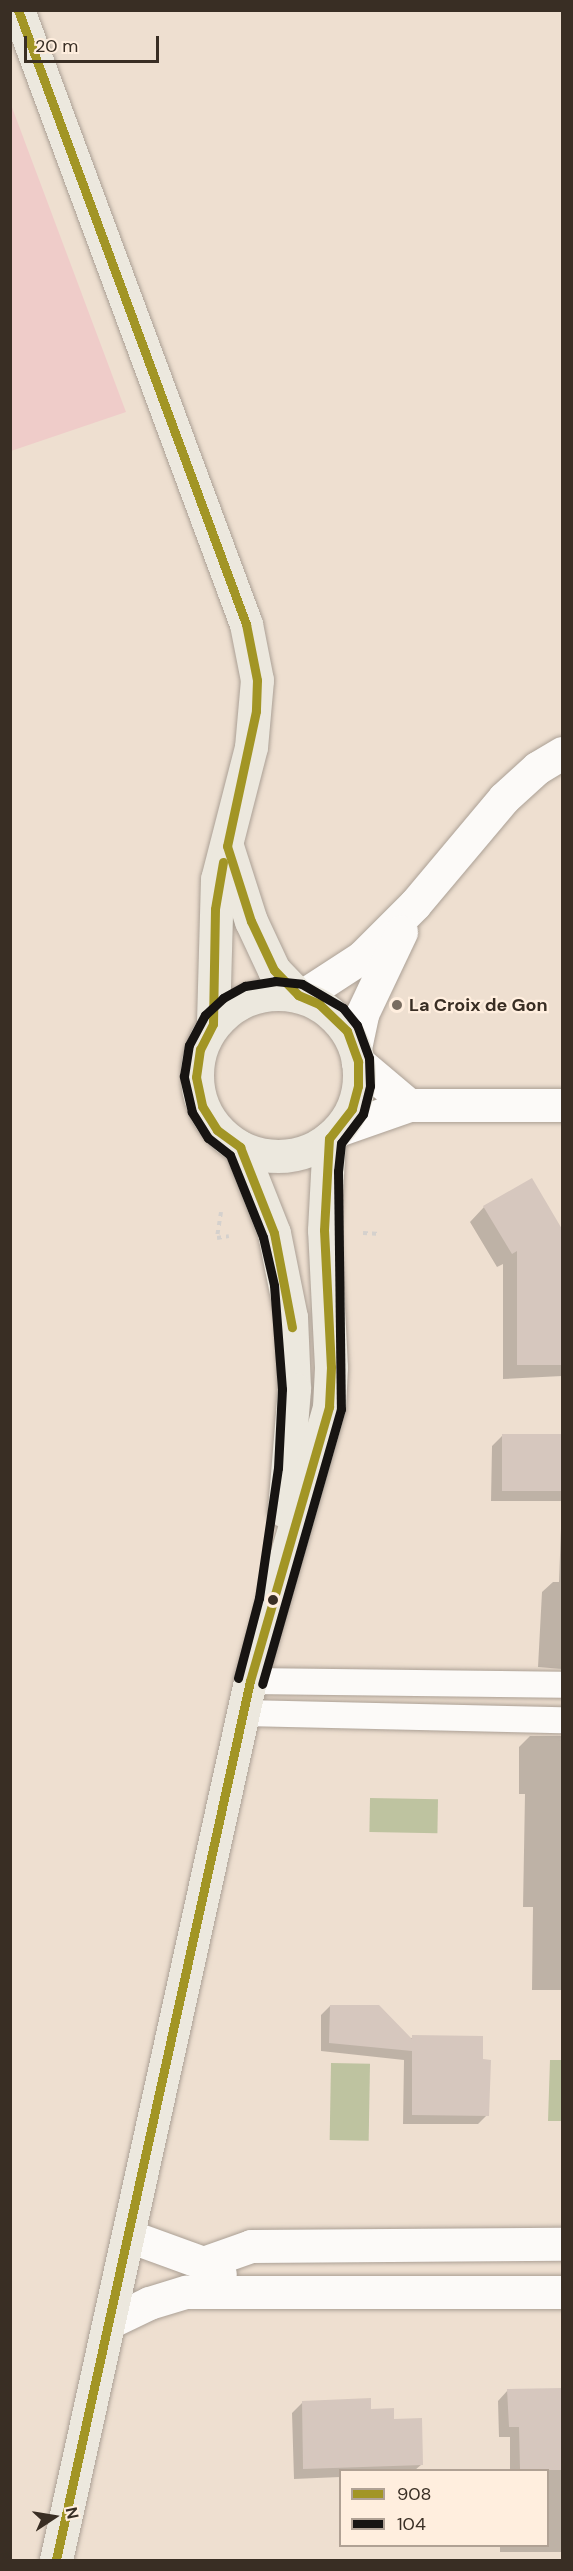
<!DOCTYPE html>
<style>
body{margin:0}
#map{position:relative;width:573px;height:2571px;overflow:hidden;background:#eedfd0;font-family:"DM Sans",sans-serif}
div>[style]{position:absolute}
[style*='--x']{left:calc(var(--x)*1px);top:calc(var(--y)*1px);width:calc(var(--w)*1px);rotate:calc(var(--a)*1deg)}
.green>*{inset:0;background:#efccc9}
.water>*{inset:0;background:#bec3a0;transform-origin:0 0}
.shadow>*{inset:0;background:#0003}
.building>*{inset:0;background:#d6c7be;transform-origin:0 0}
.path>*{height:4px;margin-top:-2px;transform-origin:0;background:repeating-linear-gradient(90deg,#d5d1cd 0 4.5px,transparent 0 9px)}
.roads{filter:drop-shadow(0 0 2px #aba095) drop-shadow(0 0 2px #aba095)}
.lane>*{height:26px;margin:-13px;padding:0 13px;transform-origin:13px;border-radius:13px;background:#fcfaf8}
.street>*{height:33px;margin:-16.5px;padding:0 16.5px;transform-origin:16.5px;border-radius:16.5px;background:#fcfaf8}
.primary>*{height:33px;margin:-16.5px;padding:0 16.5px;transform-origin:16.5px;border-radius:16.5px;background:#ece8de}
.primary>.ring{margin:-16.5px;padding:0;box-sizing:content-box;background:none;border:33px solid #ece8de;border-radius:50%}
.bus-1>*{height:9px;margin:-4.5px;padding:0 4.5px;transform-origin:4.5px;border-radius:4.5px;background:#a29525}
.bus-2>*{height:9px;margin:-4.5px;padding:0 4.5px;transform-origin:4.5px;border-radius:4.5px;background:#171412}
.dots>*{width:16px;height:16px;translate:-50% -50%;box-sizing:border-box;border:3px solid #ffeede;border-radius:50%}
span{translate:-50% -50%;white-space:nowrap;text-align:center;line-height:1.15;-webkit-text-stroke:4.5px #ffeede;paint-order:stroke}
.poi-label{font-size:18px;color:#392e24;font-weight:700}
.left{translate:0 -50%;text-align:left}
.frame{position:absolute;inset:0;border:12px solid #392e24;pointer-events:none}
.legend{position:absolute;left:339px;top:2469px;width:210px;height:78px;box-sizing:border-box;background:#ffeede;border:2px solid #b0a194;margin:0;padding:8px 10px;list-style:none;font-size:18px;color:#392e24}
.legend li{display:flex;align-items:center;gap:12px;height:30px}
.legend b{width:30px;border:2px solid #b0a194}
.north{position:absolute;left:24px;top:2487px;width:60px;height:60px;-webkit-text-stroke:4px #ffeede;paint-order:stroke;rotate:78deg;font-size:16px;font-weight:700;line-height:24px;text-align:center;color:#392e24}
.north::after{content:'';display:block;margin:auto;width:21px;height:27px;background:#392e24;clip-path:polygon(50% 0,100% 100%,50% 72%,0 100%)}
.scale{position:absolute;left:24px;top:36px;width:135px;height:27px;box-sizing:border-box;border:3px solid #392e24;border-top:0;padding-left:8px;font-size:18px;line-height:21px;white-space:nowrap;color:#392e24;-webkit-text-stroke:4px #ffeede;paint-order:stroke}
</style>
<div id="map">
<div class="green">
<i style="clip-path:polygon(10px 102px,126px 412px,11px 451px,10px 451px)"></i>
</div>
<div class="water">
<i style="left:370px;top:1798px;width:68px;height:34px;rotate:1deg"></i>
<i style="clip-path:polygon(550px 2060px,562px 2060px,562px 2121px,548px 2121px)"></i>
<i style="left:331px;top:2063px;width:39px;height:77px;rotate:1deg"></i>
</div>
<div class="shadow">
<i style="clip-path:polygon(532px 1180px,562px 1232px,562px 1376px,503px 1379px,503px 1264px,497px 1267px,470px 1222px,484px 1207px)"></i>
<i style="clip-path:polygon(502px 1436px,562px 1436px,562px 1669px,538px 1667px,542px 1592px,553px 1582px,559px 1582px,562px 1501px,491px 1501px,492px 1446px)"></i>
<i style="clip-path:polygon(530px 1736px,562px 1736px,562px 1990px,532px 1990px,533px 1907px,523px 1907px,525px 1794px,519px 1794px,519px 1747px)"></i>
<i style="clip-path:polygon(330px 2006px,410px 2039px,413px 2037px,481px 2061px,487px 2115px,478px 2124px,403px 2124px,404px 2060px,321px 2051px,321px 2015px)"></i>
<i style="clip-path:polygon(508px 2390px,562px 2390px,562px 2552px,500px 2552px,500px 2546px,548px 2546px,548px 2470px,510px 2470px,510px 2437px,499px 2437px,498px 2401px)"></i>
<i style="clip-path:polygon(302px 2403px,370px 2410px,421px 2465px,415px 2470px,340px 2470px,340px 2477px,294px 2479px,292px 2413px)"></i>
</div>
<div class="building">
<i style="clip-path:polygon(532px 1178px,562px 1229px,562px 1365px,517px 1365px,517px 1251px,512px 1254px,483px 1206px)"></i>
<i style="left:502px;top:1434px;width:60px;height:57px"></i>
<i style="clip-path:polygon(330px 2005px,379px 2005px,412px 2039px,412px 2035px,483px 2036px,483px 2059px,491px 2060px,489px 2116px,412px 2115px,412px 2051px,329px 2043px)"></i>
<i style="clip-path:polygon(562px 2388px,562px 2470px,520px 2470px,519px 2427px,509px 2427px,507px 2389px)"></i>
<i style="clip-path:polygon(371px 2398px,371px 2409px,394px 2408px,394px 2419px,422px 2418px,423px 2465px,303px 2469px,302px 2401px)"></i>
</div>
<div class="path">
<i style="--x:221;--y:1212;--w:26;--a:99"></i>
<i style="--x:217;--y:1238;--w:12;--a:-9"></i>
<i style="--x:363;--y:1233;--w:18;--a:3"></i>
</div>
<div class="roads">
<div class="lane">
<i style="--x:250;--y:1681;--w:312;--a:0.7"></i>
<i style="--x:244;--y:1713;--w:318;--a:1.3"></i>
</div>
<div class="street">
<i style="--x:302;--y:996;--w:72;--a:-33"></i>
<i style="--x:362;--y:957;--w:75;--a:-45"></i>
<i style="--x:415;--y:904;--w:138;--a:-50"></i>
<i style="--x:504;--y:798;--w:45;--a:-42.3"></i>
<i style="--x:537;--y:768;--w:29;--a:-31"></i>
<i style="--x:355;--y:1048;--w:35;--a:-78"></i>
<i style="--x:362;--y:1014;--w:91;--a:-64.6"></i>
<i style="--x:409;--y:1105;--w:153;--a:0"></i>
<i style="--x:338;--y:1130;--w:75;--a:-19.4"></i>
<i style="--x:409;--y:1105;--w:67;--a:-139.9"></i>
<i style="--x:129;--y:2236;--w:79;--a:20"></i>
<i style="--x:203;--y:2263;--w:20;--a:33"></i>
<i style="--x:203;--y:2263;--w:51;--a:-19.5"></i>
<i style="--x:251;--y:2246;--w:311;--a:-0.4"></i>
<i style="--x:112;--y:2321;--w:41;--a:-25.9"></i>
<i style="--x:149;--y:2303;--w:39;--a:-17"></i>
<i style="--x:186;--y:2292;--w:376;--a:0"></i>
</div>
<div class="primary">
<i style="--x:18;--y:10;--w:655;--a:69.63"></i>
<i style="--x:246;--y:624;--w:57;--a:78.9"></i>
<i style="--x:257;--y:680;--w:67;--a:95.1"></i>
<i style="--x:251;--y:747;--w:136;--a:104.4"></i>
<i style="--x:217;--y:879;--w:145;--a:91.6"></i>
<i style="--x:227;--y:846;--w:79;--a:72.3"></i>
<i style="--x:251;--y:921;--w:54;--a:64.9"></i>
<i style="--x:274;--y:970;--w:35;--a:46"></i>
<i class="ring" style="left:197px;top:994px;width:129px;height:129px"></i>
<i style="--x:240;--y:1147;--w:92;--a:68.4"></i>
<i style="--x:274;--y:1233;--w:86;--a:78.6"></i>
<i style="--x:291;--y:1317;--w:72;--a:87.6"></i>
<i style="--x:294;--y:1389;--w:122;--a:94.7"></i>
<i style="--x:56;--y:2560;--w:900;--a:-77.55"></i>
<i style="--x:250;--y:1681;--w:285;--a:-73.9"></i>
<i style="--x:329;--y:1407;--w:40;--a:-87.1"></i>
<i style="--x:331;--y:1367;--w:137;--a:-92.9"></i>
<i style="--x:324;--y:1230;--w:92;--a:-86.9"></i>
</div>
</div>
<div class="bus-1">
<i style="--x:18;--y:10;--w:655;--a:69.63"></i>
<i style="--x:246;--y:624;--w:57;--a:78.9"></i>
<i style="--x:257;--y:680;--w:31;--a:92"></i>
<i style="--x:256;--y:711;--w:138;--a:102.1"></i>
<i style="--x:227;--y:846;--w:79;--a:72.3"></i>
<i style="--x:251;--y:921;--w:54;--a:64.9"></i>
<i style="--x:274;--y:970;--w:35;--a:46"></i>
<i style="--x:298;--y:995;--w:23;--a:23"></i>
<i style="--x:319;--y:1004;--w:39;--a:44"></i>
<i style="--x:347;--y:1031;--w:33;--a:70"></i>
<i style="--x:358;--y:1062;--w:24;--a:90"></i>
<i style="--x:358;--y:1086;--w:24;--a:105"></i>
<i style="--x:352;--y:1109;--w:37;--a:128"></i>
<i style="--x:329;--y:1138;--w:92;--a:93.1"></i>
<i style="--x:324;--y:1230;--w:137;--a:87.1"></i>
<i style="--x:331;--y:1367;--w:40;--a:92.9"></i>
<i style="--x:329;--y:1407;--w:285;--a:106.1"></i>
<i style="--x:250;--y:1681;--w:900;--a:102.45"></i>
<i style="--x:223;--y:862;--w:48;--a:99.7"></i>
<i style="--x:215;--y:909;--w:115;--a:91"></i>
<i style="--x:213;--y:1024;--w:28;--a:117"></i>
<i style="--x:200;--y:1049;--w:28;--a:98"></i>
<i style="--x:196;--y:1077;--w:30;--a:78"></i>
<i style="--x:202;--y:1106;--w:28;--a:58"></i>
<i style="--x:217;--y:1130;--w:29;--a:36"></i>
<i style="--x:240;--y:1147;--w:92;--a:68.4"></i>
<i style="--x:274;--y:1233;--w:96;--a:79.2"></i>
</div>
<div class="bus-2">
<i style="--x:238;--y:1678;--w:83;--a:-75.3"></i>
<i style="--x:259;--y:1598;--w:131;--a:-81.7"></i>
<i style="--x:278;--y:1468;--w:79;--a:-87.1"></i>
<i style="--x:282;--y:1389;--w:104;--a:-94.4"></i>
<i style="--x:274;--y:1285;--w:49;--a:-102.9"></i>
<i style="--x:263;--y:1237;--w:88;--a:-111.9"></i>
<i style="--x:230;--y:1155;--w:28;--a:-142"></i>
<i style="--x:208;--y:1138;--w:31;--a:-122"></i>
<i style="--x:192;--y:1112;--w:37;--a:-103"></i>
<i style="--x:184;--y:1076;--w:31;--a:-81"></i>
<i style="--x:189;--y:1045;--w:34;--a:-62"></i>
<i style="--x:205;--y:1015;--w:25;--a:-43"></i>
<i style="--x:223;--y:998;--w:25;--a:-29"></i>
<i style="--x:245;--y:986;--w:30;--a:-9"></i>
<i style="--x:275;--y:981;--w:27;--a:6"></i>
<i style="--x:302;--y:984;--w:48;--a:30.3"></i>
<i style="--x:343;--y:1008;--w:22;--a:51"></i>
<i style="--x:357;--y:1025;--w:35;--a:70"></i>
<i style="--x:369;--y:1058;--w:28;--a:88"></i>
<i style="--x:370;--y:1086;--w:29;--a:104"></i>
<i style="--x:363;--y:1114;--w:36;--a:127"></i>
<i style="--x:341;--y:1143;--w:28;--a:96"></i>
<i style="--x:338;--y:1171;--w:238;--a:89.3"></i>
<i style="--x:341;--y:1409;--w:286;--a:106"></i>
</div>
<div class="dots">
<i style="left:397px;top:1005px;background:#786c60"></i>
<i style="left:273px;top:1600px;background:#392e24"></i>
</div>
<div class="poi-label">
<span class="left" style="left:409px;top:1005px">La Croix de Gon</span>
</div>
<div class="frame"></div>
<ul class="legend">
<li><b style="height:8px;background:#a29525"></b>908</li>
<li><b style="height:8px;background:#171412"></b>104</li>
</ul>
<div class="north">N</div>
<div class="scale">20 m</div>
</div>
